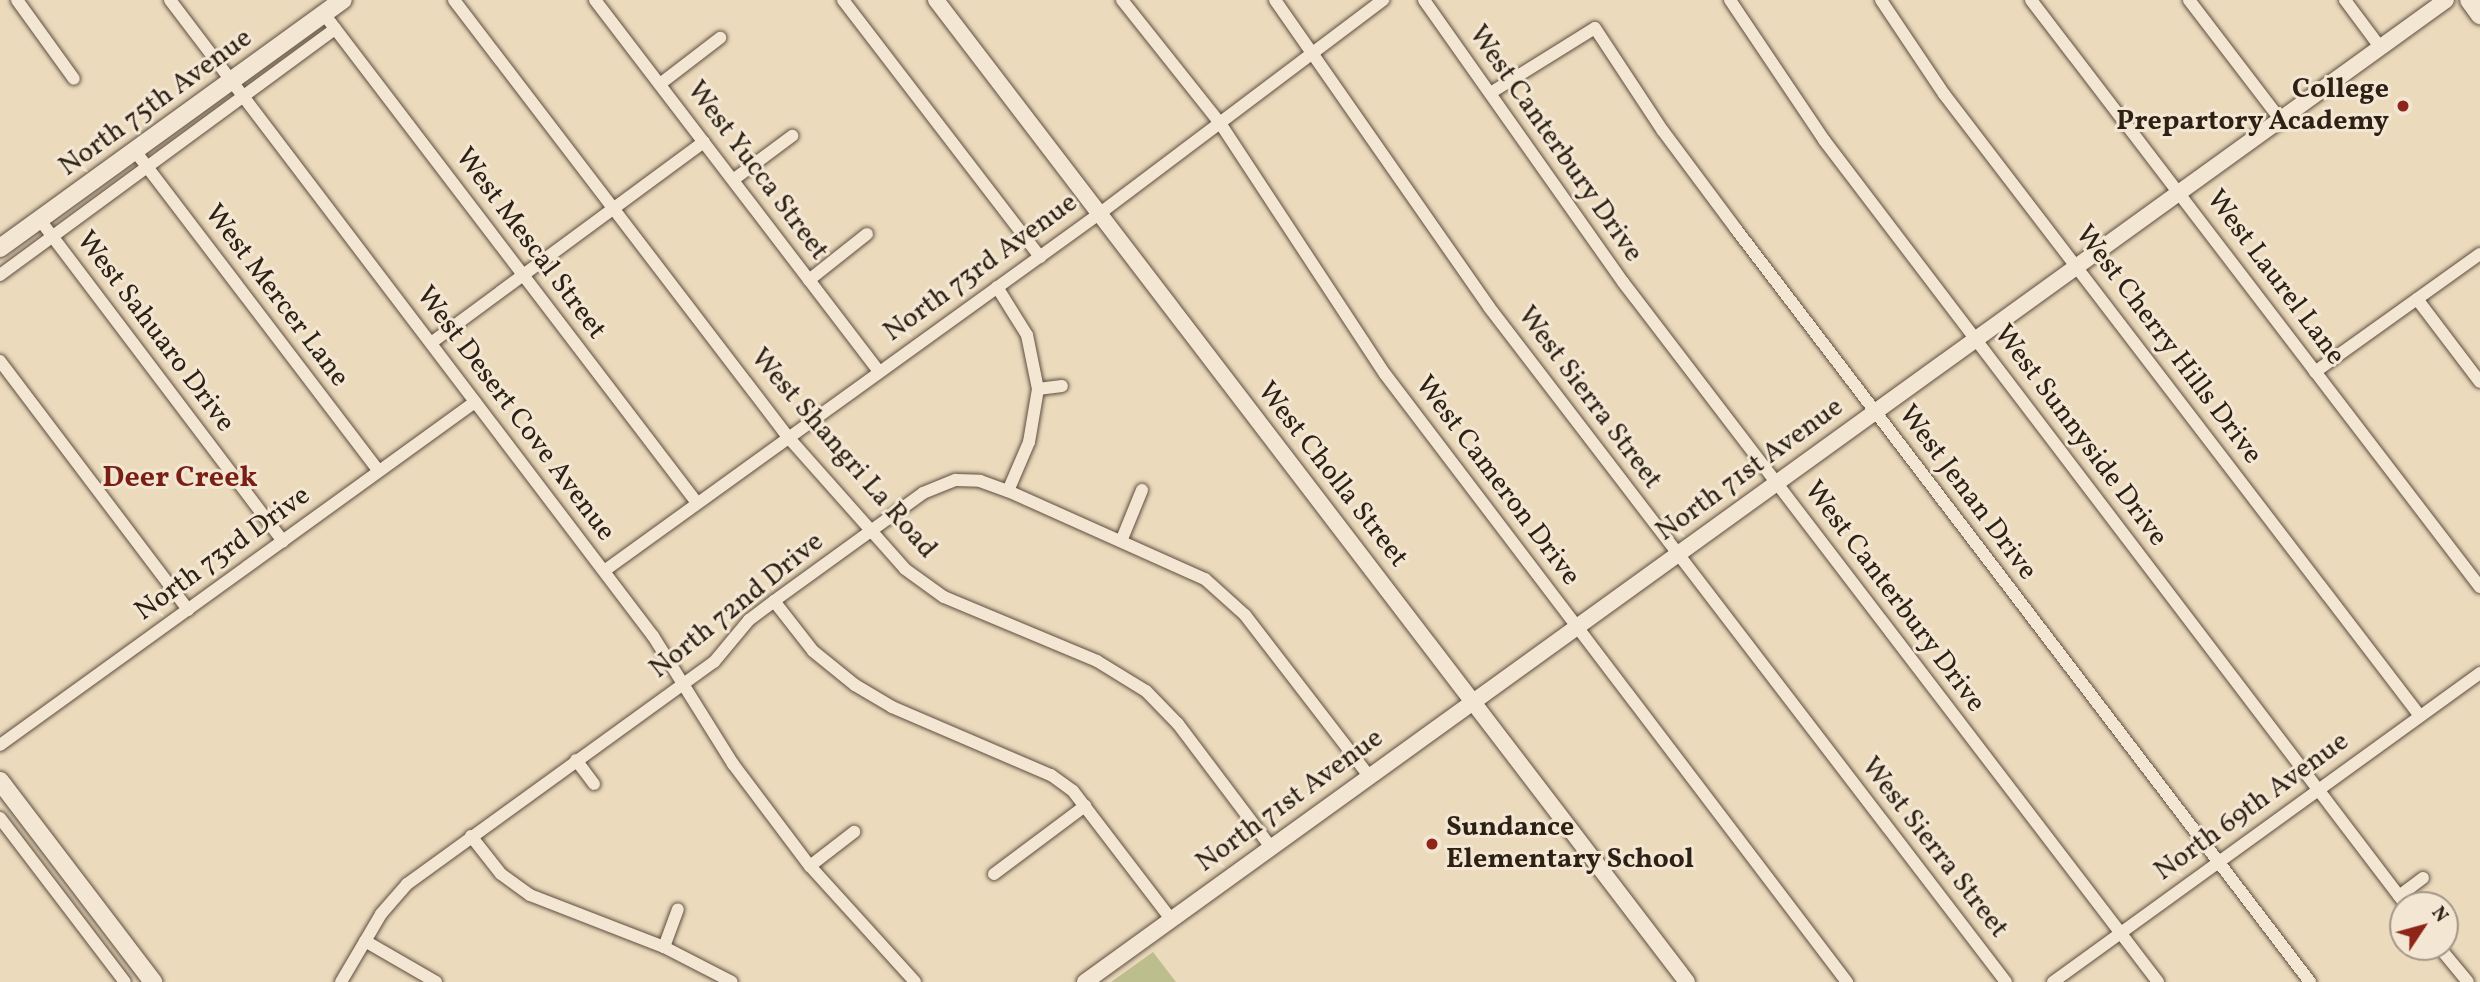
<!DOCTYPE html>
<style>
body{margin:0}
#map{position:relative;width:2480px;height:982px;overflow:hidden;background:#ecdabd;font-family:Vollkorn,serif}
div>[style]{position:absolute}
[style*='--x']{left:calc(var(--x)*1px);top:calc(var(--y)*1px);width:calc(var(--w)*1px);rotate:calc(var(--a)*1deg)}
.green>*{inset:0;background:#bcbe8e}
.roads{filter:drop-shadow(0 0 2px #5d4e3f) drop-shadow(0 0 2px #5d4e3f)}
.minor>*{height:12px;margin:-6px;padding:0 6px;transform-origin:6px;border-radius:6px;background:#f3e7d4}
.tertiary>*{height:16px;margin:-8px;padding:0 8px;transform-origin:8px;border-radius:8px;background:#f3e7d4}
.secondary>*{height:18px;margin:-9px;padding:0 9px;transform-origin:9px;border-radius:9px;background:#f3e7d4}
.dots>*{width:19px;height:19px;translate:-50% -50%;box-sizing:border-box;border:4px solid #f3e7d4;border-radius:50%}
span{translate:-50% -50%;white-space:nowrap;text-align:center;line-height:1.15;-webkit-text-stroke:6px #f3e7d4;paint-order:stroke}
.poi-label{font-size:28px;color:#2d2015;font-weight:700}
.right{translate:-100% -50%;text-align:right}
.left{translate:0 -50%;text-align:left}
.street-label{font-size:28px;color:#2d2015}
.neighbourhood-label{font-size:30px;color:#7a1f14;font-weight:700}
.north{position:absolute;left:2389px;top:891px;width:70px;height:70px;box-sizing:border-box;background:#f3e7d4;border:2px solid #a49788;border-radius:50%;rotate:54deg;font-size:19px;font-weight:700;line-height:28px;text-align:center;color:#2d2015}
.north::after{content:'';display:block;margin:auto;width:24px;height:32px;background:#8f2418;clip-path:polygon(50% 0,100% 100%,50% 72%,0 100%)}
</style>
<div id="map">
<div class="green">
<i style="clip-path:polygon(1153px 952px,1176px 982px,1111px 982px)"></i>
</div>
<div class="roads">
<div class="minor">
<i style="--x:17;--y:0;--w:97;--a:54.2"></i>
<i style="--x:170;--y:0;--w:799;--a:52.79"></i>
<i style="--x:653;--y:636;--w:151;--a:58"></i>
<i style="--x:733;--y:764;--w:128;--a:53"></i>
<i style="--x:810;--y:866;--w:156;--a:47.8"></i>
<i style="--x:454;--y:0;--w:550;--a:52.61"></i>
<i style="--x:788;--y:437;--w:176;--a:48.4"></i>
<i style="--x:905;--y:569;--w:48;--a:35.7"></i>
<i style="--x:944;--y:597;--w:166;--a:22.7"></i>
<i style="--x:1097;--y:661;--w:57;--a:31.5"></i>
<i style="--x:1146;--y:691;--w:46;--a:45.9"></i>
<i style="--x:1178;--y:724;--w:153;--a:53"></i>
<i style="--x:595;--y:0;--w:468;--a:52.6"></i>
<i style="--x:843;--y:0;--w:324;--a:52.5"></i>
<i style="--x:1122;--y:0;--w:157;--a:51.5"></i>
<i style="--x:1220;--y:123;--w:300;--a:56.7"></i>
<i style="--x:1385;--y:374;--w:764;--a:52.77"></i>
<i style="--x:1275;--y:0;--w:374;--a:55.1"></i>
<i style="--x:1489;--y:307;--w:850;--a:52.55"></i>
<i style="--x:1424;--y:0;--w:345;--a:54.8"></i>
<i style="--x:1623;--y:282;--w:881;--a:52.61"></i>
<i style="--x:1730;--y:0;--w:169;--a:56.1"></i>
<i style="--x:1824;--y:140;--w:961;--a:52.74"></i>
<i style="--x:1881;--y:0;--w:113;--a:56.2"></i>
<i style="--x:1944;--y:94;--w:783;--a:52.57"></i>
<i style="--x:2031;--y:0;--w:739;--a:52.59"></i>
<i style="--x:2189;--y:0;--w:150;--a:52.6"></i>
<i style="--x:2345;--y:0;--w:59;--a:53.3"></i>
<i style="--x:324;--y:14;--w:615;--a:52.66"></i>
<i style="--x:660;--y:84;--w:76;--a:-37.5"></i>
<i style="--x:1492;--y:92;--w:121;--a:-31.9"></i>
<i style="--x:1595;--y:28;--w:123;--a:56.6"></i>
<i style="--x:1663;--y:131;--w:122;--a:53.3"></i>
<i style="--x:1736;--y:229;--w:947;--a:52.68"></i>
<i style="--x:135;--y:151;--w:402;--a:52.7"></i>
<i style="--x:733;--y:180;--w:74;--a:-36.7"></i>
<i style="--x:40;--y:220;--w:403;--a:52.9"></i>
<i style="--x:0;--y:275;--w:416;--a:-36.3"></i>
<i style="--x:809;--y:280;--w:74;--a:-38.4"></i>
<i style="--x:997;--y:287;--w:57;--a:58"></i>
<i style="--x:1027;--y:335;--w:55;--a:78.5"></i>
<i style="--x:1038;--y:389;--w:54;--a:99.6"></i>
<i style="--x:1029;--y:442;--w:53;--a:113.2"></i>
<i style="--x:2417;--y:299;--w:104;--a:52.8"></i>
<i style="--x:431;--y:343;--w:339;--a:-36.4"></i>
<i style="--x:0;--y:361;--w:312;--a:52.9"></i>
<i style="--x:2315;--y:372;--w:203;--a:-35.6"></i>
<i style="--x:1038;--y:389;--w:24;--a:-7"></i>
<i style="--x:1122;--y:539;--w:53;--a:-67.8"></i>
<i style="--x:604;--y:571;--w:610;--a:-35.8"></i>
<i style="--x:1099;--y:214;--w:356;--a:-37"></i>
<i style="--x:774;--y:601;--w:63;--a:52"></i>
<i style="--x:813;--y:651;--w:54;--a:39"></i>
<i style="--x:855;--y:685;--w:43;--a:30.7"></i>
<i style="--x:892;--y:707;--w:173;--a:23.2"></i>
<i style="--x:1051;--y:775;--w:27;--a:36"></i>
<i style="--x:1073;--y:791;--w:161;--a:52.6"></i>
<i style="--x:0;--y:745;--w:586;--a:-35.83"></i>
<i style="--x:576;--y:760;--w:30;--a:53"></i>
<i style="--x:0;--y:818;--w:206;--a:52.7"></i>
<i style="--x:471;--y:836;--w:48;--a:51.7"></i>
<i style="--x:501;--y:874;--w:36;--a:36"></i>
<i style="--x:530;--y:895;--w:144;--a:21.2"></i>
<i style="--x:664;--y:947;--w:76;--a:27.2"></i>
<i style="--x:810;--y:866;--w:56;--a:-37.7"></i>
<i style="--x:994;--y:874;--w:114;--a:-36.8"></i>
<i style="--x:2399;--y:896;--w:30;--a:-37"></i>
<i style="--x:365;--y:941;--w:82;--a:30"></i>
<i style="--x:664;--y:947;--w:40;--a:-69.8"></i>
<i style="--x:2439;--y:947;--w:45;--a:50.4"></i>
<i style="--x:341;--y:982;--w:79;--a:-59.5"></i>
<i style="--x:381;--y:914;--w:40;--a:-49"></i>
<i style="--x:407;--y:884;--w:379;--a:-35.9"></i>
<i style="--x:714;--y:662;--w:55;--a:-50.2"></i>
<i style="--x:749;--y:620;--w:31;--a:-37"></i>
<i style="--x:774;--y:601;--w:184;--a:-35.9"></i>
<i style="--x:923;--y:493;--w:35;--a:-22"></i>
<i style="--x:956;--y:480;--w:24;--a:2"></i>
<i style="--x:980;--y:481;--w:30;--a:20"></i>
<i style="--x:1008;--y:491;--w:216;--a:24.1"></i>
<i style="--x:1205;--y:579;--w:54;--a:42"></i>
<i style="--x:1245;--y:615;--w:203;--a:52.4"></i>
<i style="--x:2053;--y:982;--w:527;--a:-35.89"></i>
</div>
<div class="tertiary">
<i style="--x:936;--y:0;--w:1236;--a:52.59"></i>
<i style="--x:1085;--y:982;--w:1678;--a:-35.81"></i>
</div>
<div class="secondary">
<i style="--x:2469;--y:0;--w:19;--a:54"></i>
<i style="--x:0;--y:248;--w:423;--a:-35.9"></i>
<i style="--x:0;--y:781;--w:253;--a:52.7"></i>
</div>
</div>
<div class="dots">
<i style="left:2403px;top:106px;background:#8f2418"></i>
<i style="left:1432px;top:844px;background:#8f2418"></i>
</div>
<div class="poi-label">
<span class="right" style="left:2389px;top:106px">College<br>Prepartory Academy</span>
<span class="left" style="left:1446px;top:844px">Sundance<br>Elementary School</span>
</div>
<div class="street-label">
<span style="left:156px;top:103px;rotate:-36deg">North 75th Avenue</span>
<span style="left:1555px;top:144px;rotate:55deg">West Canterbury Drive</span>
<span style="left:757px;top:171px;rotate:53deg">West Yucca Street</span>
<span style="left:530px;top:244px;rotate:53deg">West Mescal Street</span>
<span style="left:981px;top:268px;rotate:-36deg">North 73rd Avenue</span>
<span style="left:2275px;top:278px;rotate:53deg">West Laurel Lane</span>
<span style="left:276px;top:296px;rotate:53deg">West Mercer Lane</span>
<span style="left:155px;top:332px;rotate:53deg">West Sahuaro Drive</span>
<span style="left:2168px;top:345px;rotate:53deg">West Cherry Hills Drive</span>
<span style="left:1589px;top:398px;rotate:53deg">West Sierra Street</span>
<span style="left:515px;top:414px;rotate:53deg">West Desert Cove Avenue</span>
<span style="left:2080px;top:436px;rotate:53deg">West Sunnyside Drive</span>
<span style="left:843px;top:454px;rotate:49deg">West Shangri La Road</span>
<span style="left:1750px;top:470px;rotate:-36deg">North 71st Avenue</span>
<span style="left:1332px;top:475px;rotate:52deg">West Cholla Street</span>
<span style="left:1497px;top:481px;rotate:53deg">West Cameron Drive</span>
<span style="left:1967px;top:493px;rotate:53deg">West Jenan Drive</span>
<span style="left:223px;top:554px;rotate:-36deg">North 73rd Drive</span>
<span style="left:1894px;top:597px;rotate:53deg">West Canterbury Drive</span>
<span style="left:737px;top:606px;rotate:-39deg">North 72nd Drive</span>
<span style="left:1290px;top:801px;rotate:-36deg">North 71st Avenue</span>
<span style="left:2252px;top:807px;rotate:-36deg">North 69th Avenue</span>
<span style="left:1934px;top:848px;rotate:52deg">West Sierra Street</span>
</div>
<div class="neighbourhood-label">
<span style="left:180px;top:478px">Deer Creek</span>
</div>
<div class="north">N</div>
</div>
